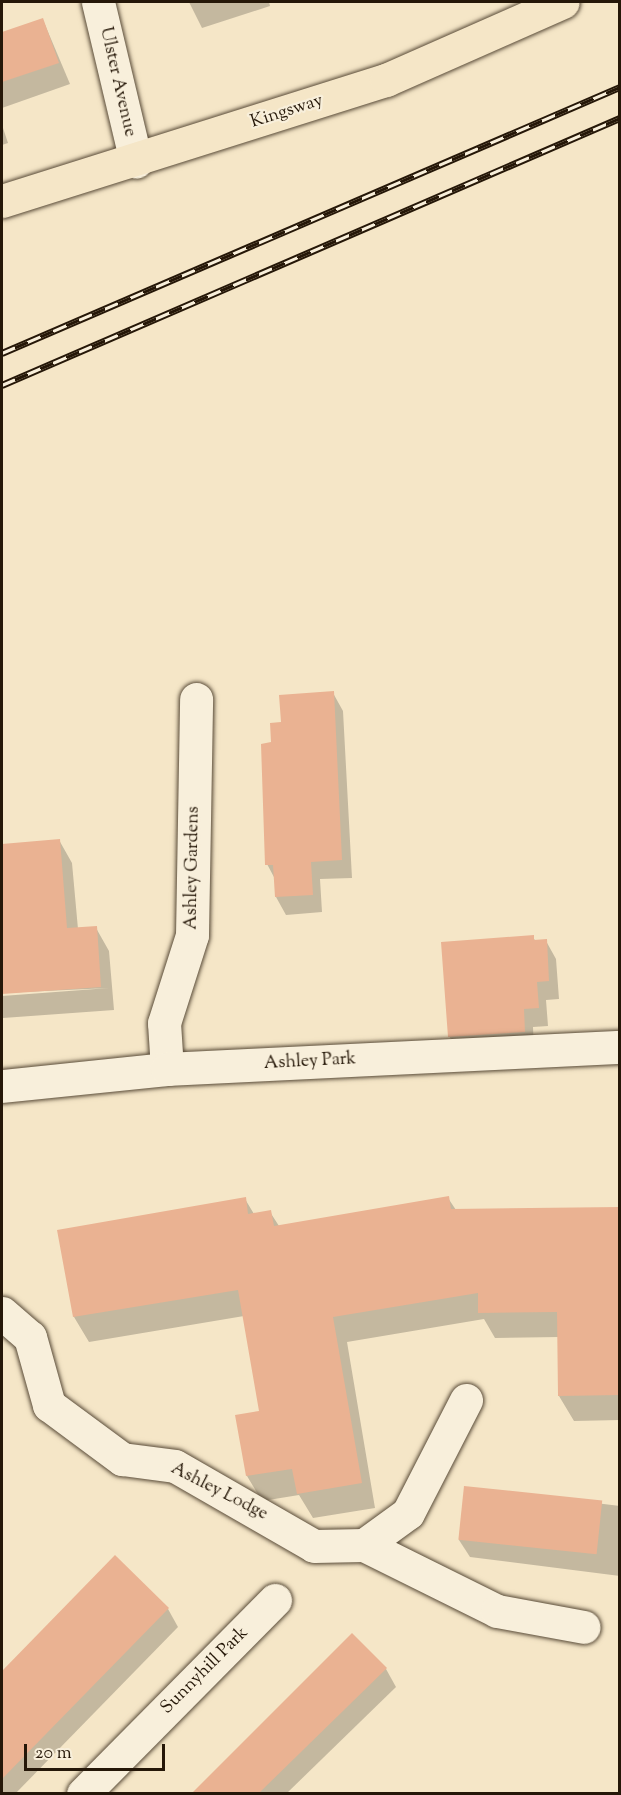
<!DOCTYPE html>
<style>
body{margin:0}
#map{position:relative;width:621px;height:1795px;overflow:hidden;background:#f5e6c7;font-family:"Sorts Mill Goudy",serif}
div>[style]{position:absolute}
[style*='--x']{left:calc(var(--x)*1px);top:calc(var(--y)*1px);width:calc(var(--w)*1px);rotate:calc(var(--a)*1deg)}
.shadow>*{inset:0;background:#0003}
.building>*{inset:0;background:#eab292;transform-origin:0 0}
.roads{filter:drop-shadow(0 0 2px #594b38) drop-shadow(0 0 2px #594b38)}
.street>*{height:33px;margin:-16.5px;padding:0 16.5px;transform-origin:16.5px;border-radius:16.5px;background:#f8efdb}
.primary>*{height:33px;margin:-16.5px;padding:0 16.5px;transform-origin:16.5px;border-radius:16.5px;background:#f5e6c7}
.rail>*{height:7px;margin-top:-3.5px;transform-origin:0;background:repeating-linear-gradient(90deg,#f8efdb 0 14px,#251708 0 28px);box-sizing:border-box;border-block:2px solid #251708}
span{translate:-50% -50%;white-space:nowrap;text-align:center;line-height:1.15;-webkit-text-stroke:4.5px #f8efdb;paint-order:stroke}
.street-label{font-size:18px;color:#251708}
.frame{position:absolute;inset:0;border:3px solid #251708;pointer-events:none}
.scale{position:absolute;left:24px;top:1744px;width:141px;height:27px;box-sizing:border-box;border:3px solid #251708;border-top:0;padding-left:8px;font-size:18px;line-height:21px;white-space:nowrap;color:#251708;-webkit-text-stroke:4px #f8efdb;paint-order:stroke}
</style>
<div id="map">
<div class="shadow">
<i style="clip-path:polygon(189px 2px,269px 2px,270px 6px,202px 28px)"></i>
<i style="clip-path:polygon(43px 20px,70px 84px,2px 108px,2px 34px)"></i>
<i style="clip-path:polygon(2px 125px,8px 143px,2px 145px)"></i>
<i style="clip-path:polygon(333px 693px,343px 711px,352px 878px,320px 879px,322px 912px,286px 915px,276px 897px,275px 879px,267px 864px,273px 744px,282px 724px)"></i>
<i style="clip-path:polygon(59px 840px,72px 863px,78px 929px,96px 928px,109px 951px,114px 1010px,3px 1018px,2px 996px,109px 988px,2px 993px,2px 845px)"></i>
<i style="clip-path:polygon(533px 937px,536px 942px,546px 941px,556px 959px,559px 999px,546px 1000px,548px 1026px,533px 1027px,534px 1049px,460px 1054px,449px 1036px)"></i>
<i style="clip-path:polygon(448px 1198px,456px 1210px,620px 1209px,620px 1420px,574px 1421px,559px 1396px,559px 1337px,495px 1338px,484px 1319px,347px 1342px,375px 1508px,313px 1518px,299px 1495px,262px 1501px,247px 1476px,237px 1416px,261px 1412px,244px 1316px,89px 1342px,74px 1317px,59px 1231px,245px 1199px,254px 1214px,270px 1212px,279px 1226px)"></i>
<i style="clip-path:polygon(465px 1487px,620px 1506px,620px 1576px,470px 1557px,459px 1540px)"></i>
<i style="clip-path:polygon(115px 1557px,168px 1609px,178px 1627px,15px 1794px,2px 1794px,2px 1673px)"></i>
<i style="clip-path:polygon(352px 1635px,386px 1669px,396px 1687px,286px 1794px,193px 1794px)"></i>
</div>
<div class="building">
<i style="clip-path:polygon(43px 18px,59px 63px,2px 82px,2px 32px)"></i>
<i style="clip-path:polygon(334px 691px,342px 860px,311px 862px,313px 895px,275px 897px,273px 865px,265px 865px,261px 744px,271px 742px,270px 723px,281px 722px,279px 695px)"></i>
<i style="clip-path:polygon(60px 839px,67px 928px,97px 926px,101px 987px,2px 994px,2px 844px)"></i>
<i style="clip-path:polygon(534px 935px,534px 940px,547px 939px,549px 981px,537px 982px,539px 1008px,524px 1009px,525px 1032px,448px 1037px,441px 942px)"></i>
<i style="clip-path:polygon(449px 1196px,451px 1209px,620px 1207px,620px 1395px,558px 1396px,557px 1312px,478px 1313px,478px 1293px,333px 1317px,362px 1483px,297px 1494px,292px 1469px,246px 1476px,235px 1415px,259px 1411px,238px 1290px,73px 1317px,57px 1230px,246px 1197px,248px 1214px,271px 1210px,274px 1226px)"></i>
<i style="left:464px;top:1486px;width:139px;height:54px;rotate:6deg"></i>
<i style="clip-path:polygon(115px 1555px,169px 1608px,2px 1779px,2px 1671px)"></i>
<i style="clip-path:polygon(352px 1633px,387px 1668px,258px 1794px,191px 1794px)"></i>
</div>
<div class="roads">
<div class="street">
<i style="--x:98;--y:2;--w:164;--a:76.6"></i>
<i style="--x:167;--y:1069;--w:46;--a:-93.7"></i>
<i style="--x:164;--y:1023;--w:92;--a:-72.3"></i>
<i style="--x:192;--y:935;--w:236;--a:-89"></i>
<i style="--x:2;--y:1086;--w:166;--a:-5.9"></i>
<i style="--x:167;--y:1069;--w:454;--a:-2.8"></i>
<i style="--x:2;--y:1313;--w:37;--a:41"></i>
<i style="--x:30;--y:1337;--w:71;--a:74.4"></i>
<i style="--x:49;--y:1405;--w:91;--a:36.5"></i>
<i style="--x:122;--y:1459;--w:53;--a:7.5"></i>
<i style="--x:175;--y:1466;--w:160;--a:29.9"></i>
<i style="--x:314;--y:1546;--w:50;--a:-1.1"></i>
<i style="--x:364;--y:1545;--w:54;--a:-36"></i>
<i style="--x:408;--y:1513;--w:127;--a:-62.8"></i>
<i style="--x:364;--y:1545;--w:148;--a:26.4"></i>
<i style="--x:497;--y:1611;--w:88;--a:10.4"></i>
<i style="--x:83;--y:1794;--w:273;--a:-45.3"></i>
</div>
<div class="primary">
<i style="--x:2;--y:201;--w:403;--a:-17.5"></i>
<i style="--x:386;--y:80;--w:193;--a:-23.8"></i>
</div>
</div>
<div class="rail">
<i style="--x:2;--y:353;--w:673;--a:-23.29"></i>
<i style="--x:2;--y:385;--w:673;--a:-23.37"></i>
</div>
<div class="street-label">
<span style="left:117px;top:82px;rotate:77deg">Ulster Avenue</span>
<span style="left:287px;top:112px;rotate:-18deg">Kingsway</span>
<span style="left:193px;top:868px;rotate:-89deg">Ashley Gardens</span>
<span style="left:310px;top:1062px;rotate:-3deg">Ashley Park</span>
<span style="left:219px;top:1492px;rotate:27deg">Ashley Lodge</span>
<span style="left:205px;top:1671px;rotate:-45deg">Sunnyhill Park</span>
</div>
<div class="frame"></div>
<div class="scale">20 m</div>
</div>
